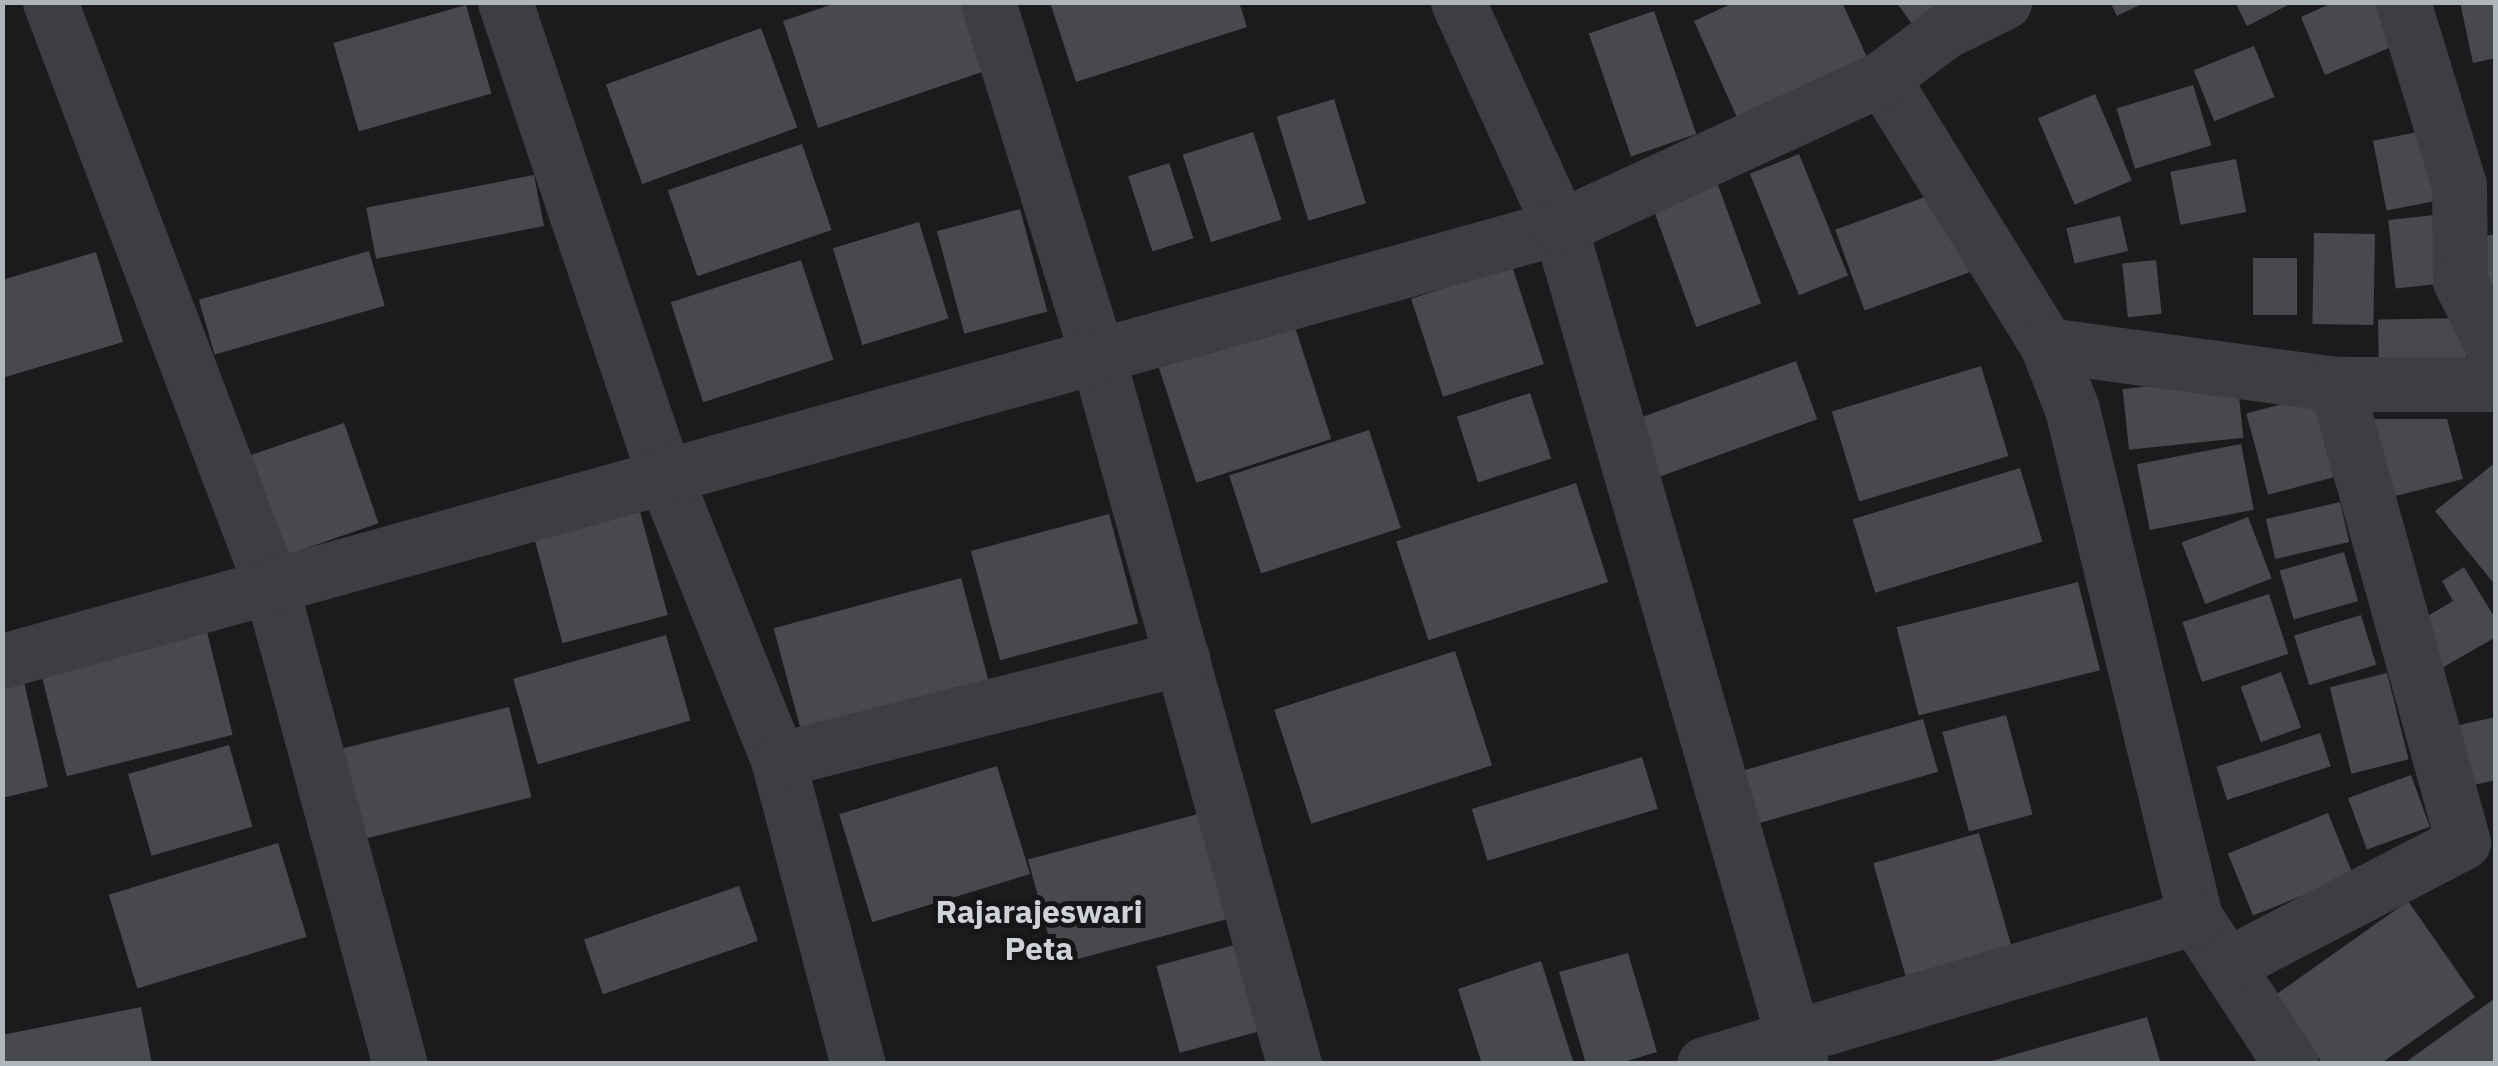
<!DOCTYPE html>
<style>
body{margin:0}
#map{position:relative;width:2498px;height:1066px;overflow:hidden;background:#1b1b1d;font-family:"IBM Plex Sans",sans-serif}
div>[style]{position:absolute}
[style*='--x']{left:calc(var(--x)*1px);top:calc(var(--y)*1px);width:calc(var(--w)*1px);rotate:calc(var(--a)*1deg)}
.building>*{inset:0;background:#48494d;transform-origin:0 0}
.minor>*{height:55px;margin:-27.5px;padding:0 27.5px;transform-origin:27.5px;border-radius:27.5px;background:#3c3e41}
span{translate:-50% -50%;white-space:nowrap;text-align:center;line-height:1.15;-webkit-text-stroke:10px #161618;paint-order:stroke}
.neighbourhood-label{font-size:32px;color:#cfd3d7;font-weight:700}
.frame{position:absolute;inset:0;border:5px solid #aeb5bb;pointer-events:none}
</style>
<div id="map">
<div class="building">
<i style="clip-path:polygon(839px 2px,961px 2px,985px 71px,818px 128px,783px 21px)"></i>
<i style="clip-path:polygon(1050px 2px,1239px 2px,1247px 27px,1076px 82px)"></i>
<i style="clip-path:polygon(1735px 2px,1842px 2px,1870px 64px,1739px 122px,1694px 21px)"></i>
<i style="clip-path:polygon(1896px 2px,1950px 2px,1915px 28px)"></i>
<i style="clip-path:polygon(2110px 2px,2146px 2px,2117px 16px)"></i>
<i style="clip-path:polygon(2235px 2px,2294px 2px,2247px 26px)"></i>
<i style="clip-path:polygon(2334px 2px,2378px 2px,2396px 45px,2325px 75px,2301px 17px)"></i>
<i style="clip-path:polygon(2460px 2px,2496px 2px,2496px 58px,2473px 63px)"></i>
<i style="left:466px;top:5px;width:92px;height:138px;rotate:74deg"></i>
<i style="left:1654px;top:11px;width:130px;height:69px;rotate:71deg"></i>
<i style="left:761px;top:28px;width:106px;height:165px;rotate:70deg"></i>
<i style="left:2254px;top:46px;width:55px;height:65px;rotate:68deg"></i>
<i style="left:2193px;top:85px;width:63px;height:80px;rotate:73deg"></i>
<i style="left:2095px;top:94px;width:94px;height:62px;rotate:67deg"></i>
<i style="left:1334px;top:99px;width:109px;height:60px;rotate:73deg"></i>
<i style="left:2428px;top:130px;width:71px;height:56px;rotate:79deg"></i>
<i style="left:1253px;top:132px;width:92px;height:74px;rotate:72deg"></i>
<i style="left:802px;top:144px;width:91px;height:142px;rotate:71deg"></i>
<i style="left:1799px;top:154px;width:131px;height:53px;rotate:68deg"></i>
<i style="left:2236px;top:159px;width:54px;height:67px;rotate:79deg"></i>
<i style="left:1169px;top:163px;width:79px;height:43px;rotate:72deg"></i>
<i style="left:534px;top:175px;width:52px;height:171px;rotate:79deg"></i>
<i style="left:1718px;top:185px;width:126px;height:69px;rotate:70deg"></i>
<i style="left:1947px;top:189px;width:86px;height:119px;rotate:70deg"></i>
<i style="left:1020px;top:209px;width:106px;height:86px;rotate:75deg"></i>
<i style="left:2435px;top:215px;width:69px;height:47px;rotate:84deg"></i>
<i style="left:2120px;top:216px;width:36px;height:55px;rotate:77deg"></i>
<i style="left:919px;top:222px;width:101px;height:90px;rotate:73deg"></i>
<i style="left:2314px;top:233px;width:61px;height:91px;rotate:1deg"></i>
<i style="clip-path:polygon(2496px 234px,2496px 306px,2491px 306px,2480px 237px)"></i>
<i style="left:369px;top:251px;width:57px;height:177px;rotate:74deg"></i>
<i style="clip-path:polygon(96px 252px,123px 342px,2px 378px,2px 280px)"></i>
<i style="left:2297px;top:258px;width:57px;height:44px;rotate:90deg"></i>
<i style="left:801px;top:260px;width:105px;height:137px;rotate:72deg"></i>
<i style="left:2156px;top:260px;width:54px;height:34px;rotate:84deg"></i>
<i style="left:1512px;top:266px;width:103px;height:106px;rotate:72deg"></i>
<i style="left:2466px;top:318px;width:47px;height:88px;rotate:89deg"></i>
<i style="left:1293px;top:321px;width:124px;height:142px;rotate:72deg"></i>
<i style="left:1796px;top:361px;width:62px;height:170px;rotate:70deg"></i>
<i style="left:1981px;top:366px;width:94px;height:156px;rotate:73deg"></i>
<i style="left:2237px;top:377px;width:61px;height:115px;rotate:84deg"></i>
<i style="left:1530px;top:393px;width:69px;height:77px;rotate:72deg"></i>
<i style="left:2312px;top:396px;width:84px;height:68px;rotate:75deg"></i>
<i style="clip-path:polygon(2372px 419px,2447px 419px,2463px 479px,2379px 500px)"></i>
<i style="left:344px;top:423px;width:106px;height:100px;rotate:71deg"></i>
<i style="left:1369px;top:430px;width:103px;height:147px;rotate:72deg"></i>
<i style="left:2241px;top:444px;width:67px;height:106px;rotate:79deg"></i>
<i style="clip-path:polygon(2496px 462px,2496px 586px,2435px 511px)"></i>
<i style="left:2020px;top:468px;width:77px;height:175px;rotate:73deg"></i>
<i style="left:1576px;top:483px;width:104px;height:189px;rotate:72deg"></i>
<i style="left:2340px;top:502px;width:41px;height:76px;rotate:77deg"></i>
<i style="left:638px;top:504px;width:115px;height:109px;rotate:75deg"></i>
<i style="left:1109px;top:514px;width:113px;height:143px;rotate:75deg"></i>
<i style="left:2248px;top:517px;width:66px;height:71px;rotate:69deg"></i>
<i style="left:2344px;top:552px;width:51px;height:67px;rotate:74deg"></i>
<i style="clip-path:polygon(2464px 567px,2496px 620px,2496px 637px,2440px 669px,2414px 624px,2453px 601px,2442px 581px)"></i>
<i style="left:961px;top:578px;width:105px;height:194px;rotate:75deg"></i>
<i style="left:2078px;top:582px;width:91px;height:187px;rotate:76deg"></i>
<i style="left:2269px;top:594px;width:63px;height:91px;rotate:72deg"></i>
<i style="left:2361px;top:615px;width:52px;height:70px;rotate:73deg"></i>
<i style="left:207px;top:632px;width:106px;height:171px;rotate:76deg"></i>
<i style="left:666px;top:635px;width:89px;height:159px;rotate:74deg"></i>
<i style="left:1455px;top:651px;width:120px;height:190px;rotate:72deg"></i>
<i style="left:2281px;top:672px;width:59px;height:43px;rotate:70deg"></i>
<i style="left:2387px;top:673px;width:89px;height:59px;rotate:76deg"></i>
<i style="clip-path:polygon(24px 682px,48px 787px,2px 798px,2px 687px)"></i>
<i style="left:509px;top:707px;width:93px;height:180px;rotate:76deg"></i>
<i style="left:2006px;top:715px;width:103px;height:66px;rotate:75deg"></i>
<i style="clip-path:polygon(2496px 717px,2496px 780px,2456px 789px,2445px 728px)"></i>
<i style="left:1923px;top:719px;width:55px;height:194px;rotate:74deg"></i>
<i style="left:2320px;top:733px;width:35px;height:109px;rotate:72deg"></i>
<i style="left:229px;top:745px;width:85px;height:105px;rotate:74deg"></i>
<i style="left:1642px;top:757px;width:54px;height:178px;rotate:73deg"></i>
<i style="left:997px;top:766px;width:113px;height:165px;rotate:73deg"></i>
<i style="left:2411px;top:775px;width:55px;height:67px;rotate:70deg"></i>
<i style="left:2328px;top:813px;width:67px;height:108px;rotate:68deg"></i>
<i style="left:1198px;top:814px;width:109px;height:176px;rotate:75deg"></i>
<i style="left:1979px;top:833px;width:117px;height:110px;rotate:74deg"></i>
<i style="left:278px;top:843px;width:98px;height:177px;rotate:73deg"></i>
<i style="left:739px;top:886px;width:58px;height:164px;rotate:71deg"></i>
<i style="clip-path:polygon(2408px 901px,2475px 997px,2380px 1064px,2323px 1064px,2274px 996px)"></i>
<i style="left:1253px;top:940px;width:90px;height:100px;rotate:75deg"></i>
<i style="clip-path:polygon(1628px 953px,1657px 1052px,1617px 1064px,1586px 1064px,1559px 972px)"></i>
<i style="clip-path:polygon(1541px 961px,1574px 1064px,1482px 1064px,1458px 989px)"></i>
<i style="clip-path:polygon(2494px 999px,2496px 1064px,2403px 1064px)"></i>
<i style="clip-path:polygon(141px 1007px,152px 1064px,2px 1064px,2px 1035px)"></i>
<i style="clip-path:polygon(2147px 1017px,2161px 1064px,1988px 1064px,1988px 1062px)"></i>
</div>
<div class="minor">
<i style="--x:50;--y:2;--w:621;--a:69.26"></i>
<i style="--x:270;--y:583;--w:498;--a:74.9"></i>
<i style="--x:505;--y:2;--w:496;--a:71.4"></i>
<i style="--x:663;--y:472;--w:310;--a:68.2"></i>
<i style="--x:778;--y:760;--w:314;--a:75.3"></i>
<i style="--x:988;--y:2;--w:373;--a:72.8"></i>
<i style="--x:1098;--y:358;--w:733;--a:74.48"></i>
<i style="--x:1458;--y:2;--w:247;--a:65.6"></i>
<i style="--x:1560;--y:227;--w:871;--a:73.94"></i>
<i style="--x:2403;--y:2;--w:191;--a:73"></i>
<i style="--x:2459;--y:185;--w:96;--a:89.4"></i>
<i style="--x:2460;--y:281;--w:80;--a:63.1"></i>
<i style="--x:1882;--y:78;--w:314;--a:58.3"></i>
<i style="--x:2047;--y:345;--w:292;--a:7.7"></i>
<i style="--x:2336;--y:384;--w:160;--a:0"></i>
<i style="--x:2047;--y:345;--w:69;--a:68.7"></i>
<i style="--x:2072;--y:409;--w:523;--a:76.39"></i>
<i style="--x:2195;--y:917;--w:176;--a:56.9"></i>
<i style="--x:2;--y:661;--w:1617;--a:-15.57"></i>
<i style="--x:1560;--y:227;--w:355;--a:-24.8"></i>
<i style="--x:1882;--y:78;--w:79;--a:-36.7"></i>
<i style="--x:1945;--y:31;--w:66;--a:-26.2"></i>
<i style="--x:778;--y:760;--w:417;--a:-14.2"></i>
<i style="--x:2227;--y:965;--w:266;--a:-27.5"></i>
<i style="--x:2463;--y:842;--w:475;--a:-105.5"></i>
<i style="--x:1704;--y:1064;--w:513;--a:-16.67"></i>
</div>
<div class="neighbourhood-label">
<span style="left:1039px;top:930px">Rajarajeswari<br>Peta</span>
</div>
<div class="frame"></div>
</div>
